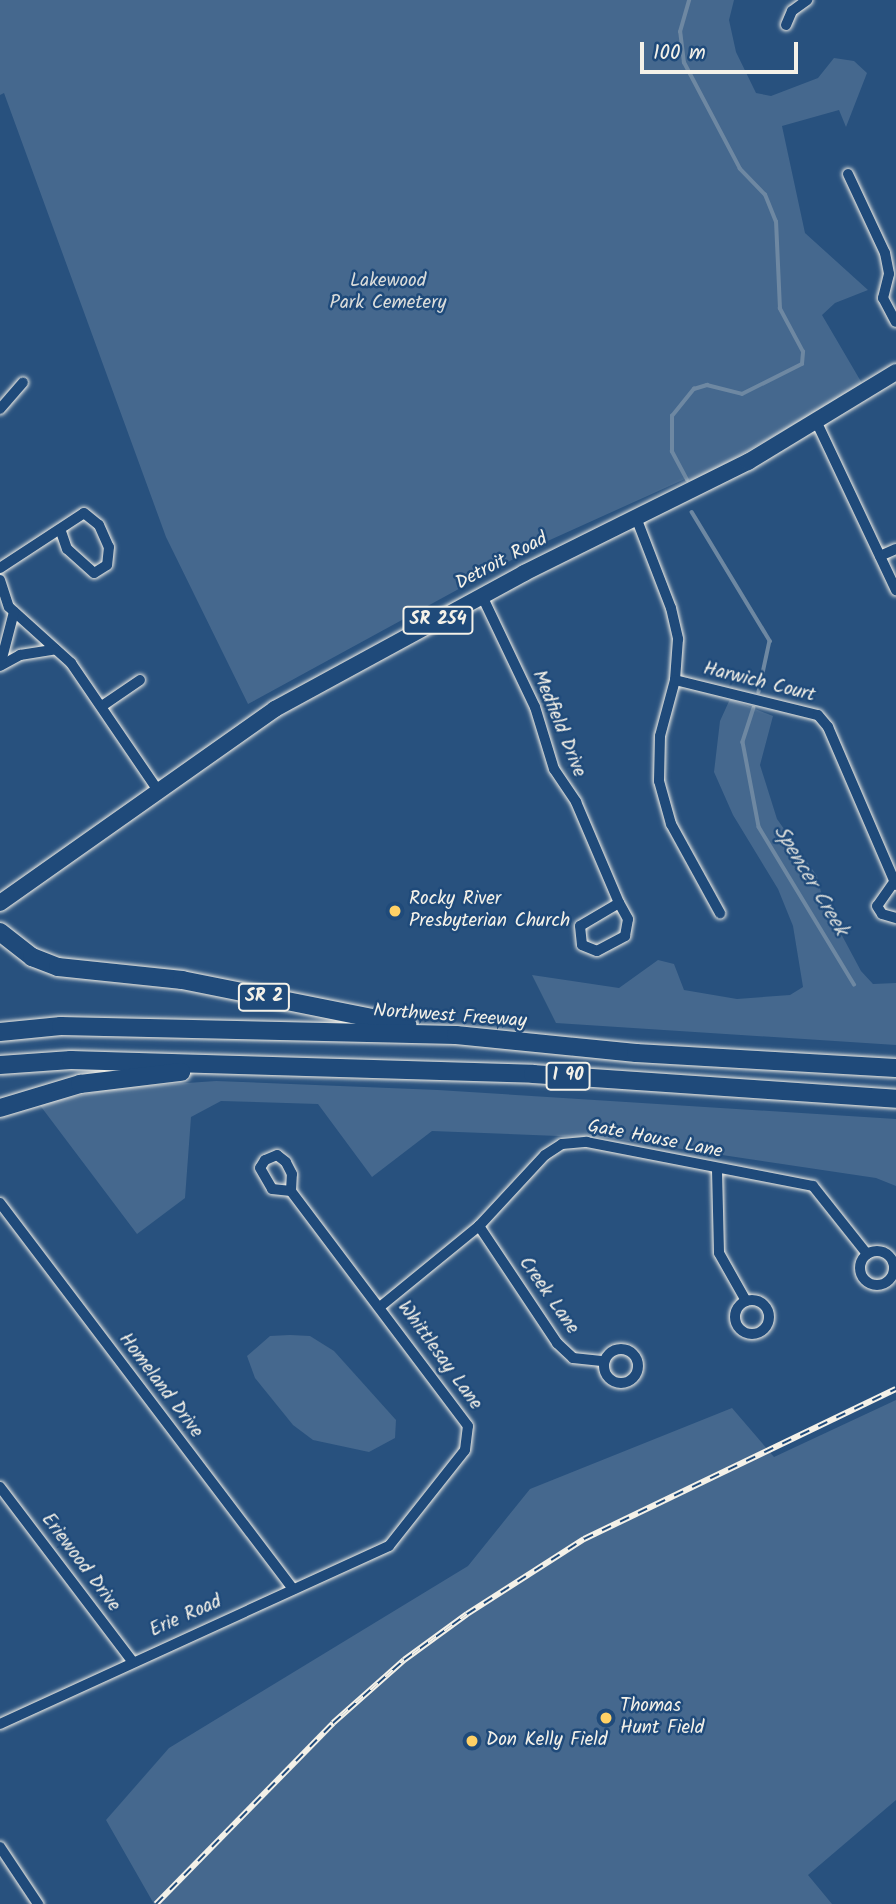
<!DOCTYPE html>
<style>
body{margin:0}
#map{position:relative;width:896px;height:1904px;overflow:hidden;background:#28517e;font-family:Kalam,sans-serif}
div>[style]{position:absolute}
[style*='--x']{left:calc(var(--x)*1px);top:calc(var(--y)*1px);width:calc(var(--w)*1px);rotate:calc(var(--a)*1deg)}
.green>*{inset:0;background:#45688e}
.stream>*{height:3.5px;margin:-1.75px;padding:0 1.75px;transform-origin:1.75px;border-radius:1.75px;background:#6e88a2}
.roads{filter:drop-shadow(0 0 2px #f4f1e8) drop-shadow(0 0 2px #f4f1e8)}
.minor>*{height:10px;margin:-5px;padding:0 5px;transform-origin:5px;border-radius:5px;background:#1f4a7a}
.minor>.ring{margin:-5px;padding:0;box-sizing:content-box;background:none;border:10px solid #1f4a7a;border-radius:50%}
.primary>*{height:16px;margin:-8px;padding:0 8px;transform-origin:8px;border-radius:8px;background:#1f4a7a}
.motorway>*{height:18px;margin:-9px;padding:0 9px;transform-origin:9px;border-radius:9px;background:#1f4a7a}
.rail>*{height:6px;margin-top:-3px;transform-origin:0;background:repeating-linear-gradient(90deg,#1f4a7a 0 10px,#f4f1e8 0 20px);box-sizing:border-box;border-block:2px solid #f4f1e8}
.dots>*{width:19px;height:19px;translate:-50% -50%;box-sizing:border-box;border:4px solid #1f4a7a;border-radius:50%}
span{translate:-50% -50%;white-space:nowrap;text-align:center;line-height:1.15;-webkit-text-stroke:5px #1f4a7a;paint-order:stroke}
.shield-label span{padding:2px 5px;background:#1f4a7a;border:2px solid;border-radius:5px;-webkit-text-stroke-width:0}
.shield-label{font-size:18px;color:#f4f1e8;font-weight:700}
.park-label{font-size:19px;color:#dadcda}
.street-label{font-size:19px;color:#f4f1e8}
.poi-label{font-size:19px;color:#f4f1e8}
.left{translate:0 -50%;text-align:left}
.water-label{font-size:21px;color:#d9dcda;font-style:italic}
.scale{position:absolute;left:640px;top:42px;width:158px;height:32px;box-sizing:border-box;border:4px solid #f4f1e8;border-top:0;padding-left:9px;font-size:21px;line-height:24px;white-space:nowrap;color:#f4f1e8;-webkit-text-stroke:5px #1f4a7a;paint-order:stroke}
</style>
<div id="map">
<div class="green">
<i style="clip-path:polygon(0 0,734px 0,729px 20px,736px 52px,756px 93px,771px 96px,818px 78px,834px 58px,854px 61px,867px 73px,846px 127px,839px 110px,782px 126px,805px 233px,868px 290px,835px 303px,822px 315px,863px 385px,688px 485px,682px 472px,685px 479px,541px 544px,248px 704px,166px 537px,4px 93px,0 95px)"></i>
<i style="clip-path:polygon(730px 699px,773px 716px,760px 765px,777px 819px,817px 876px,823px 900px,861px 971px,873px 984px,896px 983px,896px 1045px,556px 1023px,532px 975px,619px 988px,658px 960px,674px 964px,684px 990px,737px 999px,790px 995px,803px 987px,793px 926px,778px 889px,733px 815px,714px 772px,720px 721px)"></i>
<i style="clip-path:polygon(216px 1081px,438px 1090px,896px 1119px,896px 1186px,876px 1178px,608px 1138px,432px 1131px,372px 1177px,318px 1104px,221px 1101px,191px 1117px,185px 1198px,137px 1234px,39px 1104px,115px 1088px)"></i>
<i style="clip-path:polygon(290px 1335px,310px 1336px,334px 1351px,396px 1420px,395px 1438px,369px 1452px,313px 1440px,293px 1425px,255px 1378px,247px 1356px,270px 1336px)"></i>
<i style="clip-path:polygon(896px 1400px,896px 1800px,808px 1875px,832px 1904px,154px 1904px,106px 1820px,169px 1748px,468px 1566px,530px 1489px,732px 1408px,774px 1457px)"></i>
</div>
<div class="stream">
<i style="--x:687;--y:480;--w:32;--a:-118"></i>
<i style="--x:672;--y:452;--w:36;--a:-90"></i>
<i style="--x:672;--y:416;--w:35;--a:-51"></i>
<i style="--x:694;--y:389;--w:14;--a:-17"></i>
<i style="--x:707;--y:385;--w:36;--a:14"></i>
<i style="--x:742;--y:394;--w:67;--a:-26.6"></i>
<i style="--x:802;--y:364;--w:12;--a:-85"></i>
<i style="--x:803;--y:352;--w:49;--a:-118.1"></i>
<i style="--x:780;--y:309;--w:87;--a:-92.6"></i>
<i style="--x:776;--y:222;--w:29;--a:-112"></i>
<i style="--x:765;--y:195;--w:36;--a:-134"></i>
<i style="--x:740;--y:169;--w:120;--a:-117.8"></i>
<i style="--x:684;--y:63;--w:31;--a:-97"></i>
<i style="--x:680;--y:32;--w:33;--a:-74"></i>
<i style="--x:692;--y:512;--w:151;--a:58.8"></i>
<i style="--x:770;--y:641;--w:52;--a:102.2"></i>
<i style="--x:754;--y:708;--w:36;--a:108"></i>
<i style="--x:743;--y:742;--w:86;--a:79.3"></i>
<i style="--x:759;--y:827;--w:184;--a:58.8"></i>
</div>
<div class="roads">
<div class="minor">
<i style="--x:786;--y:25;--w:15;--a:-67"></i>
<i style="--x:792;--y:11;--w:19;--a:-36"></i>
<i style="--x:848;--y:174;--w:87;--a:64.9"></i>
<i style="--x:885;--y:253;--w:21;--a:79"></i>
<i style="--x:889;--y:274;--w:25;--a:104"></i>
<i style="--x:883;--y:298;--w:27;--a:62"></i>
<i style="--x:0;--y:409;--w:35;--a:-49"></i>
<i style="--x:817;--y:423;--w:185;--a:64.7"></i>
<i style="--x:637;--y:520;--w:94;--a:68.9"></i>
<i style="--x:671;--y:608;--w:32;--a:77"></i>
<i style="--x:678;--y:639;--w:41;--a:94.2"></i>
<i style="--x:675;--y:680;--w:58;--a:105"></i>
<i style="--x:660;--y:736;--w:45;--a:91.3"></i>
<i style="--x:659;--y:781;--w:45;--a:74.4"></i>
<i style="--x:671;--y:824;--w:102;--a:61.2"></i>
<i style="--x:880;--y:556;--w:17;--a:-24"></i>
<i style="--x:0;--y:568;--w:100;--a:-33.2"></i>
<i style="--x:84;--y:513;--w:19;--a:39"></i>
<i style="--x:99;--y:525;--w:24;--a:66"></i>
<i style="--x:109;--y:547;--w:18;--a:96"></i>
<i style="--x:107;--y:565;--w:15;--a:148"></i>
<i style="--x:94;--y:573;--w:36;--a:-138"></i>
<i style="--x:67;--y:549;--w:21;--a:-109"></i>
<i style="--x:0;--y:580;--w:28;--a:72"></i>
<i style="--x:9;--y:607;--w:84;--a:42.1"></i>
<i style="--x:71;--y:663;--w:153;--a:55.7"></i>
<i style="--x:482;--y:596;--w:123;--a:64.5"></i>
<i style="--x:535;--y:707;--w:65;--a:73"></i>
<i style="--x:554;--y:769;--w:40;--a:56"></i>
<i style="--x:576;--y:802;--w:110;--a:66.9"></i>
<i style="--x:619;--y:903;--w:45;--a:149.5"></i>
<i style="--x:580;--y:926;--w:19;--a:84"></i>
<i style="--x:582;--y:945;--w:16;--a:22"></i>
<i style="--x:597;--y:951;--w:32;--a:-28"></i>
<i style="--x:625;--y:936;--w:17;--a:-80"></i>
<i style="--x:628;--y:919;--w:18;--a:-119"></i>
<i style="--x:2;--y:665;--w:21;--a:-29"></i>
<i style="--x:20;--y:655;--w:36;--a:-9"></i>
<i style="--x:0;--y:666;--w:56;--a:-75.5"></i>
<i style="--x:675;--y:680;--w:147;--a:13.8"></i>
<i style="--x:818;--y:715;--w:16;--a:50"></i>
<i style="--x:828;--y:727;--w:172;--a:66.7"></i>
<i style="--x:102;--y:706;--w:46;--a:-34.4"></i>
<i style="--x:894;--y:882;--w:29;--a:125"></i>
<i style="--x:877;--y:906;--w:9;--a:58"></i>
<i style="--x:882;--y:914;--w:15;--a:16"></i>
<i style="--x:717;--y:1170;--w:83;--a:88.6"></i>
<i style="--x:719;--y:1253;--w:55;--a:60.6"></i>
<i style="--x:0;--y:1203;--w:485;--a:52.8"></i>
<i style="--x:479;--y:1226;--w:141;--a:56.3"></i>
<i style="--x:557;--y:1343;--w:22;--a:43"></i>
<i style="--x:573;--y:1358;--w:31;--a:6"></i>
<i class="ring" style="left:860px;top:1251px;width:24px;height:24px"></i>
<i class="ring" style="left:735px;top:1300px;width:24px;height:24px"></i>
<i style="--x:381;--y:1306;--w:127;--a:-39.2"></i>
<i style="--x:479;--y:1226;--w:97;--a:-47.1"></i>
<i style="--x:545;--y:1155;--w:20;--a:-33"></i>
<i style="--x:562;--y:1144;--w:25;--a:-5"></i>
<i style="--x:587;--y:1142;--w:230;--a:11"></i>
<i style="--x:813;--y:1186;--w:87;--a:51.5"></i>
<i class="ring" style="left:604px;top:1349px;width:24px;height:24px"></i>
<i style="--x:0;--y:1487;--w:218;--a:52.8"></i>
<i style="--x:0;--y:1724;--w:428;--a:-24.6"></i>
<i style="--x:389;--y:1546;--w:122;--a:-51.6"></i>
<i style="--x:465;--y:1450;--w:24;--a:-83"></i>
<i style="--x:468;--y:1426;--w:294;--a:-127"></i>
<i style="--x:291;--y:1191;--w:17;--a:-87"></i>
<i style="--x:292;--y:1174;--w:13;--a:-117"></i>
<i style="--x:286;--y:1162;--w:11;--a:-142"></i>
<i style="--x:277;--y:1155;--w:13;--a:157"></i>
<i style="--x:265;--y:1160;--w:9;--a:122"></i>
<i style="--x:260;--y:1168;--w:24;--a:60"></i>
<i style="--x:272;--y:1189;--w:19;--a:6"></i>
<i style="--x:0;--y:1847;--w:69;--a:56.3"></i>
</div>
<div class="primary">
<i style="--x:0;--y:903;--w:337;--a:-35.2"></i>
<i style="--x:275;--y:709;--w:284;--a:-28.6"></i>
<i style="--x:524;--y:573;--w:250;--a:-26.4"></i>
<i style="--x:748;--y:462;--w:173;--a:-31.3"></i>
</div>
<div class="motorway">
<i style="--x:0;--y:932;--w:41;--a:38"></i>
<i style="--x:32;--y:957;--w:28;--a:21"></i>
<i style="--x:58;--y:967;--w:125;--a:6"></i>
<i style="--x:182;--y:980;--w:230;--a:11.3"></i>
<i style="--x:0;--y:1032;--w:61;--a:-5.6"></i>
<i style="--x:61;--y:1026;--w:395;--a:1.3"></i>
<i style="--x:456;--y:1035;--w:181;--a:5.7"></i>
<i style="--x:636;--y:1053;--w:260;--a:3.3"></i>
<i style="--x:0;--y:1065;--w:71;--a:-4"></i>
<i style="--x:71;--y:1060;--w:462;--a:1.7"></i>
<i style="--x:533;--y:1074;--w:364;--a:3.9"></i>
<i style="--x:0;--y:1108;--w:84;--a:-16.7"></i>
<i style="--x:80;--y:1084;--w:102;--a:-6.8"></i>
</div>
</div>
<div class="rail">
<i style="--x:156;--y:1904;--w:253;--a:-45.6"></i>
<i style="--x:333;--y:1723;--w:95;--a:-41.6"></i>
<i style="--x:404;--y:1660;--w:78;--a:-36.1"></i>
<i style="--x:467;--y:1614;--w:139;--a:-32.7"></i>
<i style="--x:584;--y:1539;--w:346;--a:-25.7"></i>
</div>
<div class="dots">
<i style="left:395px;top:911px;background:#ffd166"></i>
<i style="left:606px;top:1718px;background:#ffd166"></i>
<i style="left:472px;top:1741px;background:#ffd166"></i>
</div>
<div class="shield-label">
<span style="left:438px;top:620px">SR 254</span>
<span style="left:264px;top:997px">SR 2</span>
<span style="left:568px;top:1076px">I 90</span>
</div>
<div class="park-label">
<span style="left:388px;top:293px">Lakewood<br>Park Cemetery</span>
</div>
<div class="street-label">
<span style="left:502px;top:562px;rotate:-28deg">Detroit Road</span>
<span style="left:759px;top:683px;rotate:14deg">Harwich Court</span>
<span style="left:558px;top:724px;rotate:68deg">Medfield Drive</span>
<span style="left:450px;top:1017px;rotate:4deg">Northwest Freeway</span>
<span style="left:655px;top:1140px;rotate:11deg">Gate House Lane</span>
<span style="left:548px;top:1296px;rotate:55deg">Creek Lane</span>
<span style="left:439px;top:1356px;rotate:54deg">Whittlesay Lane</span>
<span style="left:160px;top:1386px;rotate:53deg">Homeland Drive</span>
<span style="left:80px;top:1563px;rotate:53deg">Eriewood Drive</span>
<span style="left:186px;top:1617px;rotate:-24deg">Erie Road</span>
</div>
<div class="poi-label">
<span class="left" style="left:409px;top:911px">Rocky River<br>Presbyterian Church</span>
<span class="left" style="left:620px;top:1718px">Thomas<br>Hunt Field</span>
<span class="left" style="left:486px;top:1741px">Don Kelly Field</span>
</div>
<div class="water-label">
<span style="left:810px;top:881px;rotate:59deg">Spencer Creek</span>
</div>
<div class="scale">100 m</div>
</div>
